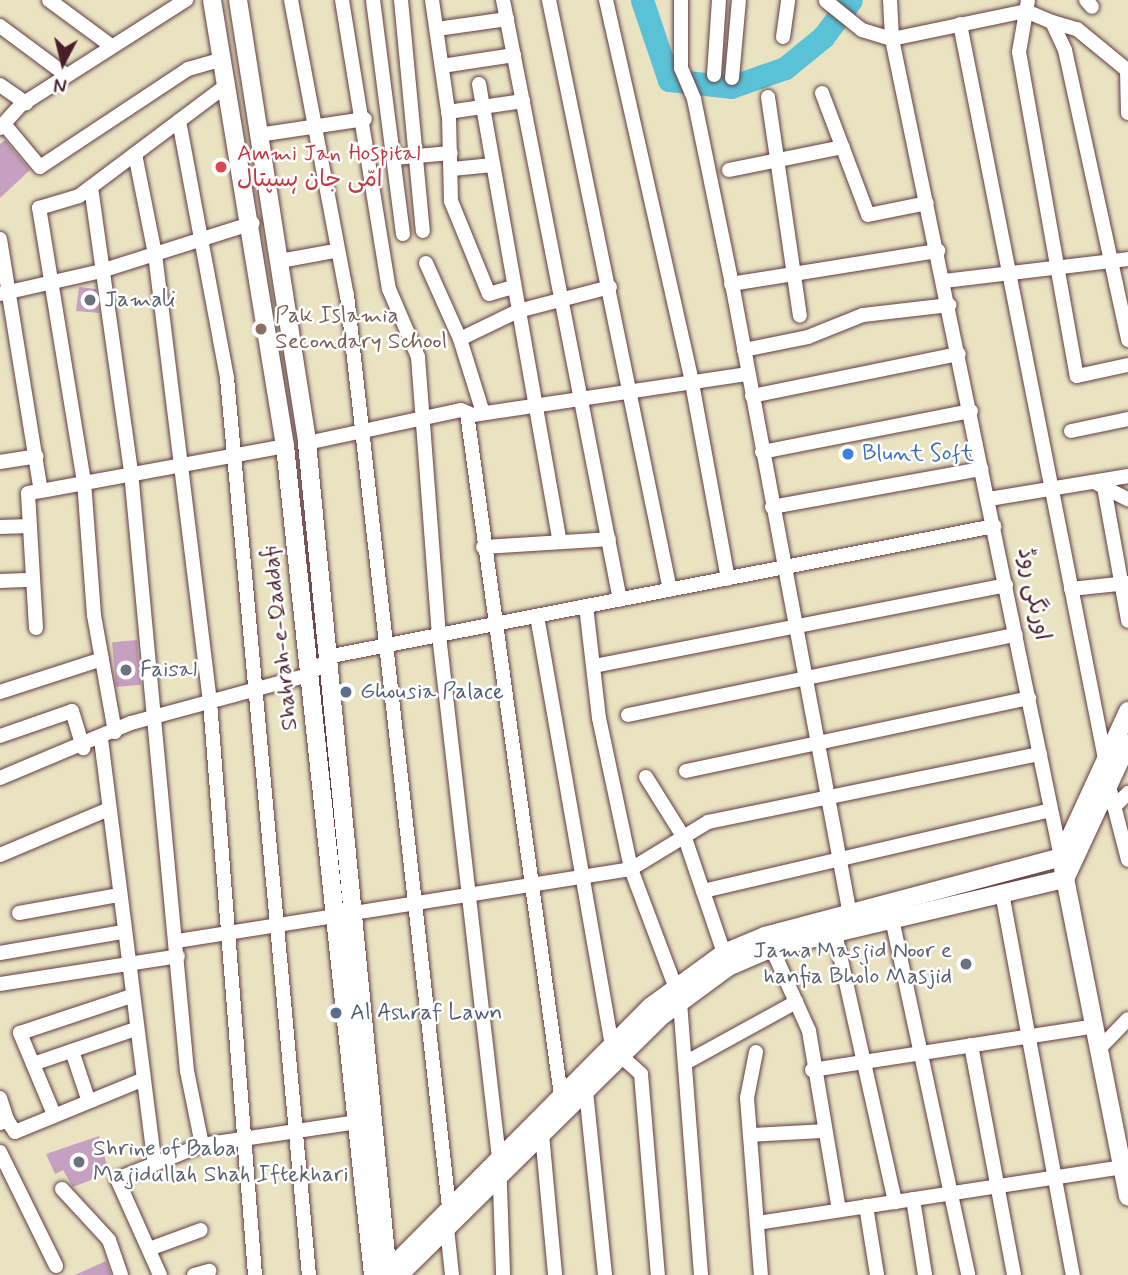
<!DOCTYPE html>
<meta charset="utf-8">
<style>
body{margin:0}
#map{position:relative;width:1128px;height:1275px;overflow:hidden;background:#e9e3c2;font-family:Mynerve,"Playpen Sans Arabic",sans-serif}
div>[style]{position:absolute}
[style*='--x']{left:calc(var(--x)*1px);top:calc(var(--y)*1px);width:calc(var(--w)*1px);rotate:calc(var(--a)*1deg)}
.river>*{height:23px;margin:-11.5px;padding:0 11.5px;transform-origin:11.5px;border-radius:11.5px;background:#5ac1d7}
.building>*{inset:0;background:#c5a0c1;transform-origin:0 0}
.roads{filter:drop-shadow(0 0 2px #623c42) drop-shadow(0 0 2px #623c42)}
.minor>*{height:14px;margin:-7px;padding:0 7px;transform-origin:7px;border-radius:7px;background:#fff}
.major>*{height:18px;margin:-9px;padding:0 9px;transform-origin:9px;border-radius:9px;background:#fff}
.dots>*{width:19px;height:19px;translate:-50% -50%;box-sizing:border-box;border:4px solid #fff;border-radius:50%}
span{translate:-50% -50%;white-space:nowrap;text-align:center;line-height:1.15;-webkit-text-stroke:5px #fff;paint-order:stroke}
.health-label{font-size:23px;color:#be3a42}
.left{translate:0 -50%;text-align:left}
.worship-label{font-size:23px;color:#5b616d}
.right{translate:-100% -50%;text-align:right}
.education-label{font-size:23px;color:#785e54}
.shop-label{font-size:23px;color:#366cbe}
.street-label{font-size:23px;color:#4a1f2b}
.service-label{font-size:23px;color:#4e5e75}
.north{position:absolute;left:28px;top:28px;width:70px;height:70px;-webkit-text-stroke:5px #fff;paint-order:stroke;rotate:187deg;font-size:19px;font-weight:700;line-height:28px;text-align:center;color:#4a1f2b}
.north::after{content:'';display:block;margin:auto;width:24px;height:32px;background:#4a1f2b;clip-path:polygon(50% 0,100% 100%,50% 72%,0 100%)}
</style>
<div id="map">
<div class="river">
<i style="--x:642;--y:0;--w:84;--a:71.4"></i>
<i style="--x:669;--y:80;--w:62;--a:6.4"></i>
<i style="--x:731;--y:87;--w:57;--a:-19.4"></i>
<i style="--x:785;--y:68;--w:49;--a:-39.2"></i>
<i style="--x:823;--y:37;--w:46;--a:-52.9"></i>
</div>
<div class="building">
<i style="clip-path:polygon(5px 140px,30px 170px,0 198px,0 144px)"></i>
<i style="clip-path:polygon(79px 287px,96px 289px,99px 313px,76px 311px)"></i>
<i style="left:137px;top:640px;width:45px;height:25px;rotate:85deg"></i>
<i style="clip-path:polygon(99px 1136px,109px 1173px,73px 1187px,63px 1170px,55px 1174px,46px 1154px)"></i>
<i style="clip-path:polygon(106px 1261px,111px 1275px,75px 1275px)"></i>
</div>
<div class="roads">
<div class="minor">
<i style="--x:49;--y:0;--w:76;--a:36.4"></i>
<i style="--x:291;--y:0;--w:300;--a:79.3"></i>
<i style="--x:347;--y:295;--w:918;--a:83.62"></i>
<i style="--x:342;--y:0;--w:293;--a:80.8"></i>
<i style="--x:389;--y:289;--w:74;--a:66.9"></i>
<i style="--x:418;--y:357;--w:279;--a:85.7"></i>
<i style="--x:439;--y:635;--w:526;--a:83.46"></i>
<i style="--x:499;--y:1158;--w:117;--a:88"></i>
<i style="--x:373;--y:0;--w:236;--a:82.7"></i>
<i style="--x:401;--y:0;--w:232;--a:84.6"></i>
<i style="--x:432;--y:0;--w:119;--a:81.8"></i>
<i style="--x:449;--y:118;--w:83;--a:88.6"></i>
<i style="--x:451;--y:201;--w:100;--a:67.8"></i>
<i style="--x:489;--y:294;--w:26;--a:-16"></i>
<i style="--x:503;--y:0;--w:611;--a:78.97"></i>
<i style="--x:549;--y:0;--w:602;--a:78.41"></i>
<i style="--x:606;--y:0;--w:393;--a:77.3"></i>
<i style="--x:692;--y:383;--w:199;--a:79.6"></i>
<i style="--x:681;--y:0;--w:68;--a:90"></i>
<i style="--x:681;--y:68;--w:34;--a:67"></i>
<i style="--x:694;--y:99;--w:194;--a:78.4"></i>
<i style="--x:733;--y:289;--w:637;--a:79.41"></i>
<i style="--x:890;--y:0;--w:39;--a:87"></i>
<i style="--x:892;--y:39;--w:835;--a:78.33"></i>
<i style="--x:1028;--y:0;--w:53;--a:99.8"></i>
<i style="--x:1019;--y:52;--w:329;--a:79.9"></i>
<i style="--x:1077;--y:376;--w:52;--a:-12.2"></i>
<i style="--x:1086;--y:0;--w:9;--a:49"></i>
<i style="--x:826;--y:1;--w:46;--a:38.9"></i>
<i style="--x:862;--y:30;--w:31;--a:17"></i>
<i style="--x:892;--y:39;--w:137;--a:-11.8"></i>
<i style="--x:1026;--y:11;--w:28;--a:23"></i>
<i style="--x:1052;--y:22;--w:31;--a:65"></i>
<i style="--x:1065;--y:50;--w:297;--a:77.7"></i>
<i style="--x:1052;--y:22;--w:26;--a:16"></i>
<i style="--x:1077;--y:29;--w:65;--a:39.4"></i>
<i style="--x:1127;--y:70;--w:43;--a:88.7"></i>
<i style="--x:960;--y:24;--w:754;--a:78.84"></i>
<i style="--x:0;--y:26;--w:82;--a:36.6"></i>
<i style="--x:437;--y:29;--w:71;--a:-8.1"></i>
<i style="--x:783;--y:37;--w:37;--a:-82"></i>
<i style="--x:442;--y:66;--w:73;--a:-8.7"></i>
<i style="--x:714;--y:75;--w:75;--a:-86.2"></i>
<i style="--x:732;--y:78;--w:78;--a:-84.9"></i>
<i style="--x:479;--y:84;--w:465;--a:80"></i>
<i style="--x:0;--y:85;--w:32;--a:35"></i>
<i style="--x:822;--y:93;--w:130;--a:69.3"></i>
<i style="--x:868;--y:215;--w:60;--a:-11.5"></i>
<i style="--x:768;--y:97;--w:221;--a:81.7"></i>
<i style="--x:448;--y:112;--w:76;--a:-8.3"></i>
<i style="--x:179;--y:121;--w:261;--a:79.4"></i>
<i style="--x:227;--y:378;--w:901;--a:84.78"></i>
<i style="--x:4;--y:124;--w:56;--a:50.1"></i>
<i style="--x:40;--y:167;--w:178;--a:-33.5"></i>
<i style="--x:188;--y:69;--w:32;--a:-16"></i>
<i style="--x:0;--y:128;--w:31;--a:-48"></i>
<i style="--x:21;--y:105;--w:196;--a:-32.5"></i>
<i style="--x:258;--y:135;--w:108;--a:-8.5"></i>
<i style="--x:135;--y:154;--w:102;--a:78.7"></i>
<i style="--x:155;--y:254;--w:451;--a:83"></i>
<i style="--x:210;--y:702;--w:575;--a:85.51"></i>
<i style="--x:394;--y:158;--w:57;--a:-5"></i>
<i style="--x:452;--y:169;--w:41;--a:-5.6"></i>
<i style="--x:729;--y:170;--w:116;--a:-11.4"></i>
<i style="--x:91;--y:187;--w:288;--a:82"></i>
<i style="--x:131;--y:472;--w:602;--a:84.66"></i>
<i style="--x:187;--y:1071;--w:76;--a:78.5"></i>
<i style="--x:0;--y:239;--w:255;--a:80.8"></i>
<i style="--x:41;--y:491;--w:248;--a:-10.4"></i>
<i style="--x:280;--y:261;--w:56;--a:-10.3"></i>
<i style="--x:426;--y:263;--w:83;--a:65.9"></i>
<i style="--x:460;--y:339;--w:77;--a:72.7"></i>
<i style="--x:944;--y:281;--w:185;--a:-6.8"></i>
<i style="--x:731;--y:284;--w:210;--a:-9.1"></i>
<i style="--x:0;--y:294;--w:104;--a:-12.8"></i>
<i style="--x:101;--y:271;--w:159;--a:-17.5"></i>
<i style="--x:460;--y:339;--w:64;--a:-25.8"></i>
<i style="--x:518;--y:311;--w:95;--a:-14.6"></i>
<i style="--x:744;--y:350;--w:65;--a:-11.5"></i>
<i style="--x:808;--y:337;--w:59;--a:-21.8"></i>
<i style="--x:863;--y:315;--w:87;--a:-6.6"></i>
<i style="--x:752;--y:396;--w:211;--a:-11.5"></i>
<i style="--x:467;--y:413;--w:689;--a:82.16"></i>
<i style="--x:1071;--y:431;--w:58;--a:-11.9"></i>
<i style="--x:307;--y:443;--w:157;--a:-12.1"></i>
<i style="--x:461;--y:410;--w:13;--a:23"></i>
<i style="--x:473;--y:415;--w:278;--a:-8.5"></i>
<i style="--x:762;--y:452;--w:213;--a:-11.1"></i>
<i style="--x:0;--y:462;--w:37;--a:-9"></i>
<i style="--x:1098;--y:484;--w:34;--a:27"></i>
<i style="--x:1104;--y:487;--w:136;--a:79.8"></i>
<i style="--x:989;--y:499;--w:141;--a:-9.4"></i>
<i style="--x:772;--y:507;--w:213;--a:-10.3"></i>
<i style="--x:0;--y:527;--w:30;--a:-2"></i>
<i style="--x:483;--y:547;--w:126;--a:-3.6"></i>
<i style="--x:0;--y:581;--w:33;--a:-2"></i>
<i style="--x:1071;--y:589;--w:57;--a:-6"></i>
<i style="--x:586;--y:606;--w:113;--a:83.4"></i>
<i style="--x:599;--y:718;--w:154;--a:78"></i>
<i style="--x:631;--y:869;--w:128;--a:69.4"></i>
<i style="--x:537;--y:616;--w:436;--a:80.1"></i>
<i style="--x:36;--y:628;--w:135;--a:-93.4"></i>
<i style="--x:28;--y:493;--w:13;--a:-9"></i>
<i style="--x:594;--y:666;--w:420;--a:-11.1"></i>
<i style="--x:0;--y:692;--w:107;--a:-17.9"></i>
<i style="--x:628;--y:715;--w:396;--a:-11.7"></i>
<i style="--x:115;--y:732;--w:119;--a:-100.2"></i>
<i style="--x:94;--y:615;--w:133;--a:-94.3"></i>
<i style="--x:84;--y:482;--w:278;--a:-99.3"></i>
<i style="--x:39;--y:208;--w:42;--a:-16.7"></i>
<i style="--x:79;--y:196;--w:181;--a:-36.9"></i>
<i style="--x:0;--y:736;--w:76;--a:-19.1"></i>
<i style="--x:72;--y:711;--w:39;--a:73"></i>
<i style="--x:101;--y:739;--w:428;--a:82.8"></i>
<i style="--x:686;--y:771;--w:351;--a:-12"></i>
<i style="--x:646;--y:777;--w:75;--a:58"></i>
<i style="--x:686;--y:841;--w:118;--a:71.3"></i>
<i style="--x:0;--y:778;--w:142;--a:-22.8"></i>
<i style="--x:131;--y:723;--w:184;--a:-15.1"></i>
<i style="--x:309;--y:675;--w:30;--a:-40"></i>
<i style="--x:332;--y:656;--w:675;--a:-11.11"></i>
<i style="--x:1109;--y:786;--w:76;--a:75.6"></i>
<i style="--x:1114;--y:807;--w:20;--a:-45"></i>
<i style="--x:0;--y:855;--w:118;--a:-22.9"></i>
<i style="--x:703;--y:891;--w:357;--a:-13.1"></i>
<i style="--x:1002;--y:893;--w:389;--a:79.5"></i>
<i style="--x:19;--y:913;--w:102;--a:-10.2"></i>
<i style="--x:892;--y:919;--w:364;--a:77.9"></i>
<i style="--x:835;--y:933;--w:276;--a:77.4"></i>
<i style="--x:768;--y:940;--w:100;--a:65.7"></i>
<i style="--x:809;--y:1031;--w:181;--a:80.5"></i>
<i style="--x:177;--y:941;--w:460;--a:-9"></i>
<i style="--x:631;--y:869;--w:90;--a:-31.4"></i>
<i style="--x:708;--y:822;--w:339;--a:-11.6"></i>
<i style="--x:0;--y:953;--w:125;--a:-9.7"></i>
<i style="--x:0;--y:984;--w:180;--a:-8.9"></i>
<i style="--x:680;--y:1002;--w:274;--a:85.6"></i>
<i style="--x:971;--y:1045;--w:234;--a:79.4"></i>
<i style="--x:1100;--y:1048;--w:40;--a:-46"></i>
<i style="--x:72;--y:1051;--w:51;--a:71.6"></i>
<i style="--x:756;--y:1052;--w:47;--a:101.1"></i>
<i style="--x:747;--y:1098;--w:178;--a:85.5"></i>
<i style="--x:621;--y:1056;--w:27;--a:42"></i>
<i style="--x:641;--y:1074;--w:202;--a:85.2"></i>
<i style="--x:685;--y:1063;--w:127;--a:-28.8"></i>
<i style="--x:33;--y:1064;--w:108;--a:-18.9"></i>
<i style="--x:812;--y:1070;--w:286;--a:-8.8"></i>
<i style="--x:586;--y:1091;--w:185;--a:84.1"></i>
<i style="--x:0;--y:1098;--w:23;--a:72"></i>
<i style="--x:53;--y:1112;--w:86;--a:-112.7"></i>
<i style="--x:20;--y:1033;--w:117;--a:-18.4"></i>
<i style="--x:0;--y:1123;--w:8;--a:-23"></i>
<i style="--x:7;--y:1120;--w:14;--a:56"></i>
<i style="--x:15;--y:1132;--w:137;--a:-22.3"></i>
<i style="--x:542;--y:1134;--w:142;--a:84.7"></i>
<i style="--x:750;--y:1135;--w:74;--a:-3.1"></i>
<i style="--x:0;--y:1152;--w:127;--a:63.8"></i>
<i style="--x:62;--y:1189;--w:69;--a:47.3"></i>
<i style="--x:109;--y:1240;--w:37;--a:71"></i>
<i style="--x:913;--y:1199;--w:77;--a:81"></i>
<i style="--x:866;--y:1206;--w:70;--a:80.9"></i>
<i style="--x:757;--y:1223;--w:375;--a:-8.7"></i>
<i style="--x:447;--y:1228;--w:47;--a:83.9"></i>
<i style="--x:149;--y:1249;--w:55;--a:-20.1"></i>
<i style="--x:160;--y:1275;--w:105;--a:-114.1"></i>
<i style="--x:117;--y:1179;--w:92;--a:-21.8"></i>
<i style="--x:202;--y:1145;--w:157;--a:-8.4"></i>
<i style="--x:194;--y:1275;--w:16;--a:-15"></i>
</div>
<div class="major">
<i style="--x:212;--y:0;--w:452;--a:80.7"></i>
<i style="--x:285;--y:446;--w:834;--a:83.94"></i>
<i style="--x:238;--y:0;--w:448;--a:81.1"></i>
<i style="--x:307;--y:443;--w:836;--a:84.44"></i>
<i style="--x:1063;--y:868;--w:335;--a:78.8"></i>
<i style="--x:385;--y:1274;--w:376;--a:-45.2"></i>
<i style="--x:650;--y:1007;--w:92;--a:-36.1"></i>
<i style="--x:724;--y:953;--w:44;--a:-22.5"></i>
<i style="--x:765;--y:936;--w:306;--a:-14.9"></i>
<i style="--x:1061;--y:857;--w:161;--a:-65.3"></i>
<i style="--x:399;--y:1275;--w:371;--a:-44.6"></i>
<i style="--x:663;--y:1015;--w:81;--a:-36.4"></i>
<i style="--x:728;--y:967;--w:48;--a:-23.4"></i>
<i style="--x:772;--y:948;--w:301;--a:-13.3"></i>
<i style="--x:1065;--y:879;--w:150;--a:-65.1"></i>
</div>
</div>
<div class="dots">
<i style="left:221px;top:167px;background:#e0444e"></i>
<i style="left:90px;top:300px;background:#6b7280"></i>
<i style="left:261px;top:329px;background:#8d6e63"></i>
<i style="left:848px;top:454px;background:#3f7fe0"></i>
<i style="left:126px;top:670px;background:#6b7280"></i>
<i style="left:346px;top:692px;background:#5c6f8a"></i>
<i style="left:966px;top:964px;background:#6b7280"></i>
<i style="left:336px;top:1013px;background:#5c6f8a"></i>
<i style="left:79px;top:1162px;background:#6b7280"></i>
</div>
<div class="health-label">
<span class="left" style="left:237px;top:167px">Ammi Jan Hospital<br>امّی جان ہسپتال</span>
</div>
<div class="worship-label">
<span class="left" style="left:104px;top:300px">Jamali</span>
<span class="left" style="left:140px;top:670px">Faisal</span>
<span class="right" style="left:952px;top:964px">Jama Masjid Noor e<br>hanfia Bholo Masjid</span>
<span class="left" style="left:93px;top:1162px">Shrine of Baba<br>Majidullah Shah Iftekhari</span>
</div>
<div class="education-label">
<span class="left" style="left:275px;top:329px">Pak Islamia<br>Secondary School</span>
</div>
<div class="shop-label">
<span class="left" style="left:862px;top:454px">Blunt Soft</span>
</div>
<div class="street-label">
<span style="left:1033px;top:594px;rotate:79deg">اورنگی روڈ</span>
<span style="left:281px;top:638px;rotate:-96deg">Shahrah-e-Qaddafi</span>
</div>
<div class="service-label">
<span class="left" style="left:360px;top:692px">Ghousia Palace</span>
<span class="left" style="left:350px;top:1013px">Al Ashraf Lawn</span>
</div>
<div class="north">N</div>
</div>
